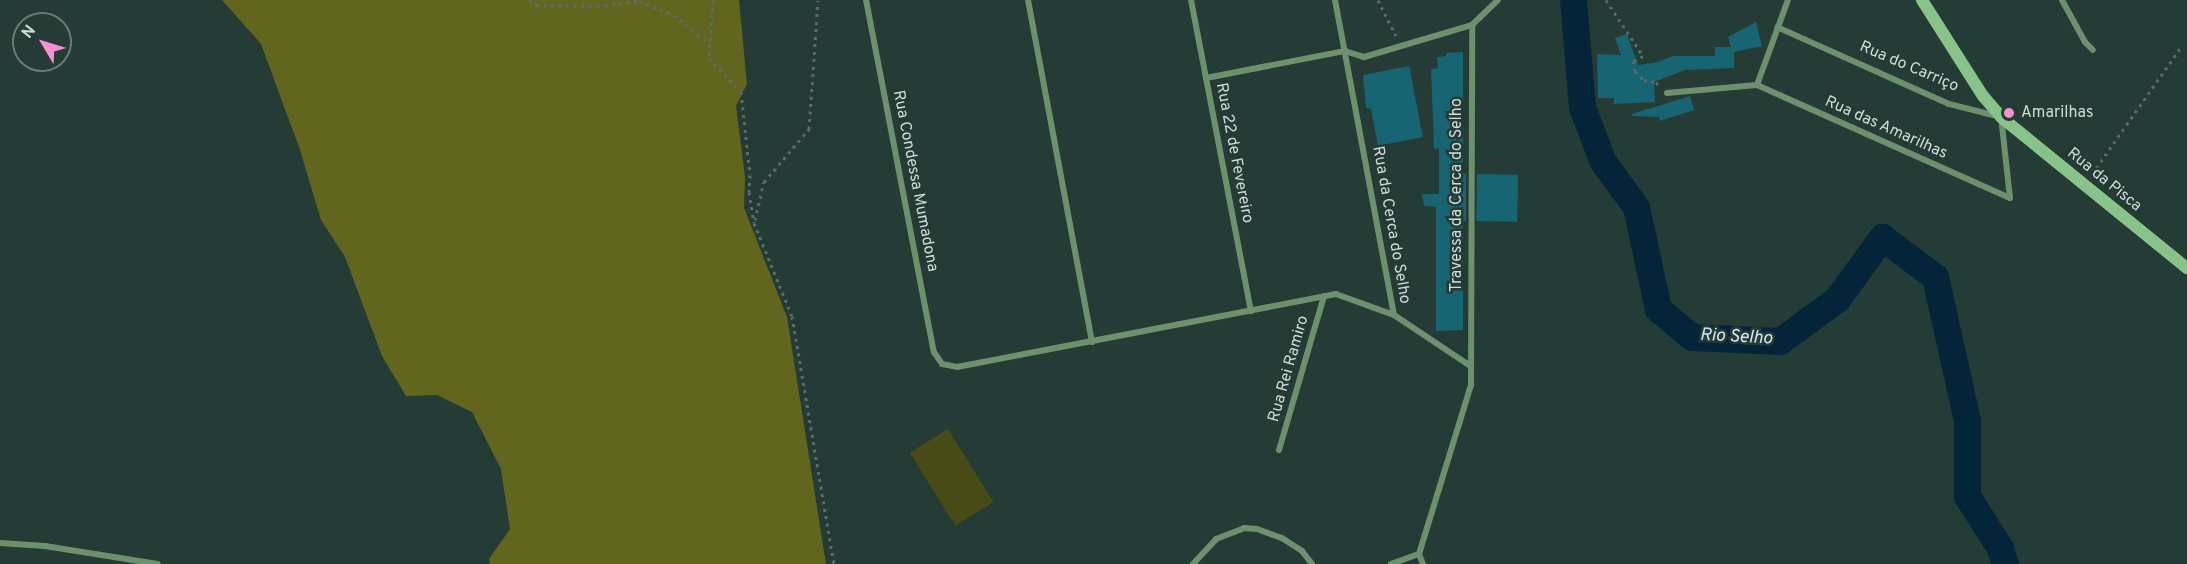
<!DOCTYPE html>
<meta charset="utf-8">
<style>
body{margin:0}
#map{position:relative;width:2187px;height:564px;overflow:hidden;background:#253b36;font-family:Overpass,sans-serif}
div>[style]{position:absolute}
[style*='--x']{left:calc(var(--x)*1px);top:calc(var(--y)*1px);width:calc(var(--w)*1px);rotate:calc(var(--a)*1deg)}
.green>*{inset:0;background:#494b17;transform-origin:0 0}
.forest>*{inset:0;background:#62651e}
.river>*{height:27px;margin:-13.5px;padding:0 13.5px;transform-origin:13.5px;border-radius:13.5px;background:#04243a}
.building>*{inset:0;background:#176572;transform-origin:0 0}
.path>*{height:3px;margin-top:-1.5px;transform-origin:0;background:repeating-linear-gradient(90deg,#596c67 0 3px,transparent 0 7.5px)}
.street>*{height:6px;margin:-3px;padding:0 3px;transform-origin:3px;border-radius:3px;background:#6c916c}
.secondary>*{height:12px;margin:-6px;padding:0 6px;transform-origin:6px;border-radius:6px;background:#88c489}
.dots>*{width:16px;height:16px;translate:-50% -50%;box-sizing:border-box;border:3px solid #253b36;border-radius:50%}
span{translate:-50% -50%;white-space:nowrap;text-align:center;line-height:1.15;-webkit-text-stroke:5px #253b36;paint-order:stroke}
.street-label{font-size:16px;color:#cedbd7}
.poi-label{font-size:16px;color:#cedbd7}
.left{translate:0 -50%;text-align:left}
.water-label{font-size:18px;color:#d6e6f3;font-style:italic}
.north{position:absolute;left:12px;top:12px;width:60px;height:60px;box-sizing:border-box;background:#253b36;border:2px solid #697b76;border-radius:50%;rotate:308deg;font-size:16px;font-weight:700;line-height:24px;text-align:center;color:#cedbd7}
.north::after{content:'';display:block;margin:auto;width:21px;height:27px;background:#f590d1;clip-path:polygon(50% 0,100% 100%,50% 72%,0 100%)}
</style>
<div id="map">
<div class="green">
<i style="left:948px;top:429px;width:86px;height:45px;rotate:58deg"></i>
</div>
<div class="forest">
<i style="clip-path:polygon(222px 0,739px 0,747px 84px,736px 106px,745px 177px,744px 208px,787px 317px,826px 564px,490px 564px,489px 559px,510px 529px,501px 469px,472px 412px,437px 395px,406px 396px,382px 356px,345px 257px,321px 220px,300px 150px,261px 44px)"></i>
</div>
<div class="river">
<i style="--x:1573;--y:0;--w:107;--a:85.2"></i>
<i style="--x:1582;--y:107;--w:59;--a:69.1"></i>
<i style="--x:1603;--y:162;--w:56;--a:53.7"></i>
<i style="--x:1636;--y:207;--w:104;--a:77.8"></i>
<i style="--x:1658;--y:309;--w:44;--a:39.5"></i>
<i style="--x:1692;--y:337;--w:88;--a:2.6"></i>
<i style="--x:1780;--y:341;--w:71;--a:-36.4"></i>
<i style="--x:1837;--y:299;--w:77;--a:-54"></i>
<i style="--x:1882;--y:237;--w:66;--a:37"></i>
<i style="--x:1935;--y:277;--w:147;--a:77.4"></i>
<i style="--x:1967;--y:420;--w:76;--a:90"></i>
<i style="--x:1967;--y:496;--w:62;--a:57.6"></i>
<i style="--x:2000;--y:548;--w:17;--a:73"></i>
</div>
<div class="building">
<i style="clip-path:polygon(1756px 22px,1762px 46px,1734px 52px,1734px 68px,1685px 70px,1654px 82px,1655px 102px,1614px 104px,1614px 98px,1598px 98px,1597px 54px,1621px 55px,1615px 38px,1627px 34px,1638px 65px,1658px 62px,1673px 56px,1715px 56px,1715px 47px,1731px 47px,1728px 37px)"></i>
<i style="clip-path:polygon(1463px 52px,1463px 174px,1466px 174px,1466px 221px,1463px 221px,1463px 330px,1436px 331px,1436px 207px,1424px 206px,1422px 194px,1439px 194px,1439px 148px,1434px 149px,1431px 69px,1438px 68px,1437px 57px,1446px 56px,1446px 53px)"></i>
<i style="clip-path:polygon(1409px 66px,1423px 137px,1378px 146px,1371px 109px,1366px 108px,1363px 75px)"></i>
<i style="clip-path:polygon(1690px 96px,1694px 110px,1660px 121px,1659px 117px,1632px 116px,1632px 114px)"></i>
<i style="left:1477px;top:174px;width:41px;height:47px;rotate:1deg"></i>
</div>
<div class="path">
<i style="--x:529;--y:0;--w:9;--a:36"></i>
<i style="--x:536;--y:5;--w:61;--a:0.9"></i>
<i style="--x:597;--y:6;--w:42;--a:-6.8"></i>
<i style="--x:639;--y:1;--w:38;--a:22"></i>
<i style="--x:674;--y:15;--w:45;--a:39.6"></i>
<i style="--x:713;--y:0;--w:58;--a:93.9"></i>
<i style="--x:709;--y:58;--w:47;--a:46.7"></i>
<i style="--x:741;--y:92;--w:83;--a:83.8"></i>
<i style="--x:750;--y:175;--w:17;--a:93"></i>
<i style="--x:749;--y:192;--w:31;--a:81"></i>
<i style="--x:754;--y:223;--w:100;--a:67.8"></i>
<i style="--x:792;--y:316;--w:252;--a:80.4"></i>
<i style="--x:1378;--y:0;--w:40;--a:63.4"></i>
<i style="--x:1606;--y:0;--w:67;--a:56.5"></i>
<i style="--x:1643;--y:56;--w:11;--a:153"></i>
<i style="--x:1633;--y:61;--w:10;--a:79"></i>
<i style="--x:1635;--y:71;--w:13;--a:45"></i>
<i style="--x:1644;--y:80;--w:12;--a:9"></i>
<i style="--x:1656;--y:82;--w:7;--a:56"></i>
<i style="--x:2092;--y:174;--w:155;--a:-55"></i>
<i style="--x:755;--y:220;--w:39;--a:-77"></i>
<i style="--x:764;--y:182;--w:70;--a:-49.7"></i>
<i style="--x:809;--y:129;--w:129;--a:-86"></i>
</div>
<div class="street">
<i style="--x:866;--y:0;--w:359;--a:79.1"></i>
<i style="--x:934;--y:352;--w:14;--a:56"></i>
<i style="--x:942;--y:364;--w:15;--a:11"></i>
<i style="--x:957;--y:367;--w:386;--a:-10.9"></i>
<i style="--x:1336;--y:294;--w:62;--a:19.9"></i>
<i style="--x:1394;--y:315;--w:90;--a:33.7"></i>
<i style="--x:1028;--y:0;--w:348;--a:79.4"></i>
<i style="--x:1191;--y:0;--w:317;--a:79.1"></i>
<i style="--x:1335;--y:0;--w:320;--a:79.4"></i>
<i style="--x:2062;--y:0;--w:48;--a:61.3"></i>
<i style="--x:2085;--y:42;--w:11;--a:45"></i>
<i style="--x:1206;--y:78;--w:142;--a:-11"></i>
<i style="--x:1345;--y:51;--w:20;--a:18"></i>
<i style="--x:1364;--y:57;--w:113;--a:-16.5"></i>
<i style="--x:1472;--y:25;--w:36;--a:-44"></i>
<i style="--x:1757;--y:85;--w:90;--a:-70"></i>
<i style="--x:1667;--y:93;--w:90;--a:-5.1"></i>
<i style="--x:1757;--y:85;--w:277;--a:24.1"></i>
<i style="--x:2010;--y:198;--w:81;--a:-96.3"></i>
<i style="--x:2001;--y:117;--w:54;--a:-166"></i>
<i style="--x:1949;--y:104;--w:188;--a:-155.9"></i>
<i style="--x:1279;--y:450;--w:160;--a:-73.7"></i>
<i style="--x:0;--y:543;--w:45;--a:3.8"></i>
<i style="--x:45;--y:546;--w:114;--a:9.1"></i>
<i style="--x:1419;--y:554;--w:177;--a:-72.9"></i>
<i style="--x:1471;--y:385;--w:360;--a:-89.8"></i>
<i style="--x:1419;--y:554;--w:11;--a:68"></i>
<i style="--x:1193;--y:564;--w:34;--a:-47"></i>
<i style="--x:1216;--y:539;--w:30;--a:-21"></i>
<i style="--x:1244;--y:528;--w:13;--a:4"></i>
<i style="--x:1257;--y:529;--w:27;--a:20"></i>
<i style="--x:1282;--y:538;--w:24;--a:33"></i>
<i style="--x:1302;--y:551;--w:16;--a:52"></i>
<i style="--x:1391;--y:564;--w:30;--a:-20"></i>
</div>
<div class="secondary">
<i style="--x:1922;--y:0;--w:114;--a:57.6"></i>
<i style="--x:1983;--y:96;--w:28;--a:49"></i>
<i style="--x:2001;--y:117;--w:240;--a:39.1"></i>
</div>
<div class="dots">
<i style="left:2009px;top:113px;background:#f590d1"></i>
</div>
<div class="street-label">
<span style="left:1909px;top:67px;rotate:23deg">Rua do Carriço</span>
<span style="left:1886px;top:128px;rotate:24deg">Rua das Amarilhas</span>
<span style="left:1234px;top:153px;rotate:79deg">Rua 22 de Fevereiro</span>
<span style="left:2104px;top:180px;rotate:39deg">Rua da Pisca</span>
<span style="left:915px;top:181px;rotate:79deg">Rua Condessa Mumadona</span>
<span style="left:1457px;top:195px;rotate:-90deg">Travessa da Cerca do Selho</span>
<span style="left:1391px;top:225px;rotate:80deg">Rua da Cerca do Selho</span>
<span style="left:1289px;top:369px;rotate:-74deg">Rua Rei Ramiro</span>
</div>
<div class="poi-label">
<span class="left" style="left:2021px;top:113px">Amarilhas</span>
</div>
<div class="water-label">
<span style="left:1736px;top:338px;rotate:3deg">Rio Selho</span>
</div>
<div class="north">N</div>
</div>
